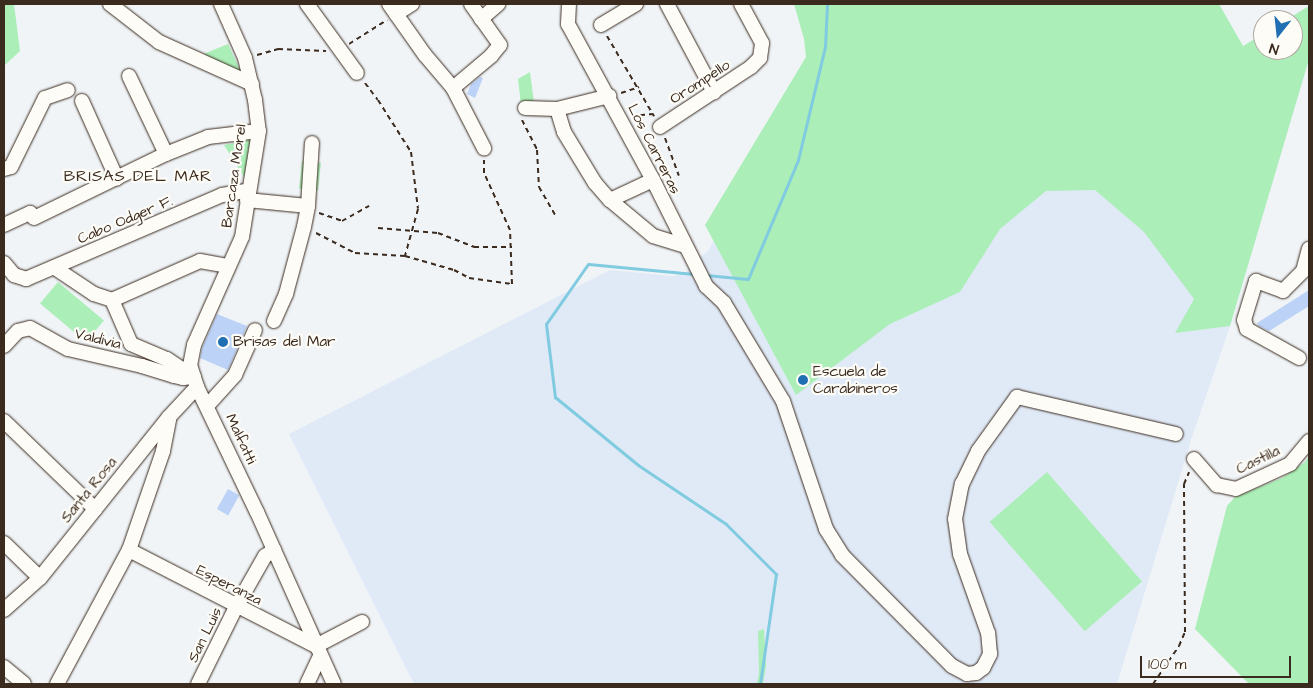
<!DOCTYPE html>
<style>
body{margin:0}
#map{position:relative;width:1313px;height:688px;overflow:hidden;background:#f0f4f7;font-family:"Architects Daughter",sans-serif}
div>[style]{position:absolute}
[style*='--x']{left:calc(var(--x)*1px);top:calc(var(--y)*1px);width:calc(var(--w)*1px);rotate:calc(var(--a)*1deg)}
.built>*{inset:0;background:#e0eaf7}
.green>*{inset:0;background:#aceeb8;transform-origin:0 0}
.stream>*{height:3px;margin:-1.5px;padding:0 1.5px;transform-origin:1.5px;border-radius:1.5px;background:#81cbe1}
.building>*{inset:0;background:#bcd2f6;transform-origin:0 0}
.path>*{height:2px;margin-top:-1px;transform-origin:0;background:repeating-linear-gradient(90deg,#3b2a1e 0 5px,transparent 0 9px)}
.roads{filter:drop-shadow(0 0 1px #3b2a1e) drop-shadow(0 0 1px #3b2a1e)}
.minor>*{height:14px;margin:-7px;padding:0 7px;transform-origin:7px;border-radius:7px;background:#fdfcf7}
.dots>*{width:14px;height:14px;translate:-50% -50%;box-sizing:border-box;border:2px solid #fdfcf7;border-radius:50%}
span{translate:-50% -50%;white-space:nowrap;text-align:center;line-height:1.15;-webkit-text-stroke:4.5px #fdfcf7;paint-order:stroke}
.street-label{font-size:15px;color:#3b2a1e}
.poi-label{font-size:15px;color:#3b2a1e}
.left{translate:0 -50%;text-align:left}
.neighbourhood-label{font-size:16px;color:#3b2a1e;letter-spacing:1px}
.frame{position:absolute;inset:0;border:5px solid #3b2a1e;pointer-events:none}
.north{position:absolute;left:1253px;top:10px;width:50px;height:50px;box-sizing:border-box;background:#fdfcf7;border:1px solid #afa8a0;border-radius:50%;rotate:196deg;font-size:14px;font-weight:700;line-height:20px;text-align:center;color:#3b2a1e}
.north::after{content:'';display:block;margin:auto;width:18px;height:22px;background:#1f6fb2;clip-path:polygon(50% 0,100% 100%,50% 72%,0 100%)}
.scale{position:absolute;left:1140px;top:656px;width:151px;height:22px;box-sizing:border-box;border:2px solid #3b2a1e;border-top:0;padding-left:6px;font-size:15px;line-height:18px;white-space:nowrap;color:#3b2a1e;-webkit-text-stroke:4px #fdfcf7;paint-order:stroke}
</style>
<div id="map">
<div class="built">
<i style="clip-path:polygon(844px 4px,1219px 4px,1243px 46px,1263px 34px,1263px 50px,1293px 50px,1293px 20px,1286px 20px,1309px 6px,1309px 59px,1230px 326px,1191px 440px,1117px 684px,414px 684px,289px 434px,610px 270px,673px 276px,686px 273px,692px 263px,708px 251px)"></i>
</div>
<div class="green">
<i style="clip-path:polygon(4px 4px,14px 4px,20px 51px,4px 66px)"></i>
<i style="clip-path:polygon(794px 4px,1219px 4px,1243px 46px,1263px 34px,1263px 50px,1293px 50px,1293px 20px,1286px 20px,1309px 6px,1309px 59px,1230px 326px,1175px 333px,1194px 299px,1144px 232px,1095px 190px,1046px 191px,1000px 229px,960px 292px,890px 324px,796px 395px,705px 225px,806px 57px,804px 39px)"></i>
<i style="clip-path:polygon(228px 44px,241px 72px,201px 55px)"></i>
<i style="clip-path:polygon(530px 72px,534px 103px,521px 105px,518px 79px)"></i>
<i style="clip-path:polygon(253px 139px,246px 180px,224px 145px)"></i>
<i style="left:302px;top:161px;width:19px;height:28px;rotate:6deg"></i>
<i style="left:58px;top:282px;width:60px;height:28px;rotate:40deg"></i>
<i style="clip-path:polygon(1309px 456px,1309px 684px,1249px 684px,1195px 629px,1227px 506px,1235px 497px,1282px 478px,1305px 462px)"></i>
<i style="left:1047px;top:472px;width:145px;height:76px;rotate:49deg"></i>
<i style="clip-path:polygon(764px 629px,766px 666px,763px 684px,757px 684px,759px 673px,758px 631px)"></i>
</div>
<div class="stream">
<i style="--x:694;--y:274;--w:106;--a:-174.6"></i>
<i style="--x:588;--y:264;--w:73;--a:125"></i>
<i style="--x:546;--y:324;--w:74;--a:83"></i>
<i style="--x:555;--y:397;--w:107;--a:39.3"></i>
<i style="--x:638;--y:465;--w:106;--a:33.8"></i>
<i style="--x:726;--y:524;--w:71;--a:45"></i>
<i style="--x:776;--y:574;--w:111;--a:98.3"></i>
<i style="--x:706;--y:275;--w:42;--a:5.4"></i>
<i style="--x:748;--y:279;--w:129;--a:-67.2"></i>
<i style="--x:798;--y:160;--w:116;--a:-76.6"></i>
<i style="--x:825;--y:47;--w:43;--a:-87.3"></i>
</div>
<div class="building">
<i style="clip-path:polygon(480px 77px,483px 78px,475px 98px,467px 94px,471px 84px)"></i>
<i style="clip-path:polygon(1309px 290px,1309px 306px,1269px 331px,1259px 326px,1257px 323px)"></i>
<i style="clip-path:polygon(217px 314px,247px 326px,228px 370px,200px 358px,202px 348px)"></i>
<i style="left:228px;top:489px;width:13px;height:23px;rotate:29deg"></i>
</div>
<div class="path">
<i style="--x:607;--y:36;--w:93;--a:59.6"></i>
<i style="--x:349;--y:44;--w:45;--a:-32.3"></i>
<i style="--x:257;--y:55;--w:22;--a:-16"></i>
<i style="--x:278;--y:49;--w:48;--a:2.4"></i>
<i style="--x:365;--y:83;--w:21;--a:53"></i>
<i style="--x:378;--y:100;--w:62;--a:57.6"></i>
<i style="--x:411;--y:152;--w:57;--a:83"></i>
<i style="--x:418;--y:209;--w:49;--a:105.5"></i>
<i style="--x:621;--y:93;--w:19;--a:-18"></i>
<i style="--x:631;--y:116;--w:22;--a:-5"></i>
<i style="--x:522;--y:120;--w:34;--a:63"></i>
<i style="--x:537;--y:150;--w:37;--a:87"></i>
<i style="--x:539;--y:187;--w:32;--a:60"></i>
<i style="--x:665;--y:138;--w:40;--a:69.8"></i>
<i style="--x:319;--y:213;--w:24;--a:19"></i>
<i style="--x:342;--y:221;--w:31;--a:-29"></i>
<i style="--x:378;--y:228;--w:60;--a:4.8"></i>
<i style="--x:438;--y:233;--w:39;--a:21"></i>
<i style="--x:474;--y:247;--w:38;--a:0"></i>
<i style="--x:316;--y:233;--w:44;--a:27.1"></i>
<i style="--x:355;--y:253;--w:50;--a:3.4"></i>
<i style="--x:405;--y:256;--w:51;--a:15.9"></i>
<i style="--x:454;--y:270;--w:17;--a:28"></i>
<i style="--x:469;--y:278;--w:43;--a:7.9"></i>
<i style="--x:512;--y:284;--w:54;--a:-92.1"></i>
<i style="--x:510;--y:230;--w:63;--a:-114.5"></i>
<i style="--x:484;--y:173;--w:13;--a:-90"></i>
<i style="--x:1153;--y:684;--w:46;--a:-55.6"></i>
<i style="--x:1179;--y:646;--w:15;--a:-67"></i>
<i style="--x:1185;--y:632;--w:148;--a:-90.4"></i>
<i style="--x:1184;--y:484;--w:13;--a:-67"></i>
</div>
<div class="roads">
<div class="minor">
<i style="--x:110;--y:4;--w:62;--a:37.8"></i>
<i style="--x:159;--y:42;--w:102;--a:24.3"></i>
<i style="--x:221;--y:4;--w:59;--a:66"></i>
<i style="--x:245;--y:58;--w:43;--a:76.6"></i>
<i style="--x:255;--y:100;--w:31;--a:83"></i>
<i style="--x:259;--y:131;--w:107;--a:99.1"></i>
<i style="--x:242;--y:237;--w:118;--a:114"></i>
<i style="--x:194;--y:345;--w:20;--a:101"></i>
<i style="--x:190;--y:365;--w:23;--a:72"></i>
<i style="--x:197;--y:387;--w:139;--a:64.4"></i>
<i style="--x:257;--y:512;--w:188;--a:65.9"></i>
<i style="--x:307;--y:4;--w:85;--a:54.1"></i>
<i style="--x:389;--y:4;--w:62;--a:54.8"></i>
<i style="--x:425;--y:55;--w:43;--a:49.7"></i>
<i style="--x:453;--y:88;--w:68;--a:62.7"></i>
<i style="--x:569;--y:4;--w:20;--a:93"></i>
<i style="--x:568;--y:24;--w:178;--a:61.4"></i>
<i style="--x:653;--y:180;--w:119;--a:63.4"></i>
<i style="--x:706;--y:286;--w:25;--a:43"></i>
<i style="--x:724;--y:303;--w:114;--a:59"></i>
<i style="--x:783;--y:401;--w:135;--a:71.4"></i>
<i style="--x:826;--y:529;--w:31;--a:58"></i>
<i style="--x:842;--y:555;--w:156;--a:45.3"></i>
<i style="--x:952;--y:666;--w:17;--a:28"></i>
<i style="--x:967;--y:674;--w:9;--a:-6"></i>
<i style="--x:976;--y:673;--w:9;--a:-36"></i>
<i style="--x:983;--y:668;--w:16;--a:-63"></i>
<i style="--x:990;--y:654;--w:21;--a:-95"></i>
<i style="--x:988;--y:633;--w:84;--a:-109.5"></i>
<i style="--x:960;--y:554;--w:35;--a:-98"></i>
<i style="--x:955;--y:519;--w:36;--a:-79"></i>
<i style="--x:962;--y:484;--w:37;--a:-64"></i>
<i style="--x:978;--y:451;--w:67;--a:-54.2"></i>
<i style="--x:1017;--y:397;--w:163;--a:13.1"></i>
<i style="--x:667;--y:4;--w:100;--a:61.9"></i>
<i style="--x:396;--y:14;--w:19;--a:-32"></i>
<i style="--x:481;--y:19;--w:23;--a:-41"></i>
<i style="--x:601;--y:25;--w:41;--a:-31"></i>
<i style="--x:129;--y:76;--w:86;--a:64.6"></i>
<i style="--x:453;--y:88;--w:50;--a:-40.1"></i>
<i style="--x:491;--y:56;--w:14;--a:-51"></i>
<i style="--x:500;--y:45;--w:50;--a:-125.3"></i>
<i style="--x:82;--y:101;--w:85;--a:65.8"></i>
<i style="--x:525;--y:108;--w:32;--a:2"></i>
<i style="--x:557;--y:109;--w:54;--a:-14"></i>
<i style="--x:557;--y:109;--w:24;--a:73"></i>
<i style="--x:564;--y:132;--w:60;--a:58.7"></i>
<i style="--x:595;--y:183;--w:23;--a:49"></i>
<i style="--x:610;--y:200;--w:56;--a:39.9"></i>
<i style="--x:653;--y:236;--w:34;--a:17"></i>
<i style="--x:660;--y:127;--w:109;--a:-33.4"></i>
<i style="--x:751;--y:67;--w:13;--a:-45"></i>
<i style="--x:760;--y:58;--w:15;--a:-82"></i>
<i style="--x:762;--y:43;--w:44;--a:-118.3"></i>
<i style="--x:4;--y:169;--w:7;--a:-16"></i>
<i style="--x:11;--y:167;--w:77;--a:-63.8"></i>
<i style="--x:45;--y:98;--w:24;--a:-19"></i>
<i style="--x:247;--y:200;--w:61;--a:5.6"></i>
<i style="--x:610;--y:200;--w:47;--a:-24.9"></i>
<i style="--x:4;--y:225;--w:29;--a:-25"></i>
<i style="--x:30;--y:213;--w:6;--a:51"></i>
<i style="--x:34;--y:218;--w:147;--a:-25.9"></i>
<i style="--x:166;--y:154;--w:45;--a:-22"></i>
<i style="--x:208;--y:137;--w:51;--a:-6.7"></i>
<i style="--x:4;--y:263;--w:16;--a:50"></i>
<i style="--x:14;--y:275;--w:13;--a:18"></i>
<i style="--x:26;--y:279;--w:213;--a:-23.2"></i>
<i style="--x:222;--y:195;--w:27;--a:-10"></i>
<i style="--x:55;--y:268;--w:47;--a:33.7"></i>
<i style="--x:94;--y:294;--w:19;--a:18"></i>
<i style="--x:112;--y:300;--w:48;--a:66.6"></i>
<i style="--x:131;--y:344;--w:39;--a:23"></i>
<i style="--x:167;--y:359;--w:32;--a:34"></i>
<i style="--x:112;--y:300;--w:96;--a:-23.9"></i>
<i style="--x:200;--y:261;--w:29;--a:10"></i>
<i style="--x:274;--y:321;--w:30;--a:-66"></i>
<i style="--x:286;--y:294;--w:69;--a:-75"></i>
<i style="--x:304;--y:227;--w:21;--a:-79"></i>
<i style="--x:308;--y:206;--w:63;--a:-86.4"></i>
<i style="--x:4;--y:346;--w:21;--a:-47"></i>
<i style="--x:18;--y:331;--w:12;--a:-14"></i>
<i style="--x:30;--y:328;--w:43;--a:28.9"></i>
<i style="--x:68;--y:349;--w:76;--a:12.9"></i>
<i style="--x:142;--y:366;--w:34;--a:17"></i>
<i style="--x:174;--y:376;--w:9;--a:13"></i>
<i style="--x:183;--y:378;--w:11;--a:-5"></i>
<i style="--x:1299;--y:358;--w:60;--a:-150.9"></i>
<i style="--x:1247;--y:329;--w:9;--a:-108"></i>
<i style="--x:1244;--y:320;--w:41;--a:-72.9"></i>
<i style="--x:1256;--y:281;--w:29;--a:20"></i>
<i style="--x:1283;--y:291;--w:28;--a:-45"></i>
<i style="--x:1303;--y:271;--w:23;--a:-75"></i>
<i style="--x:207;--y:406;--w:42;--a:-47.9"></i>
<i style="--x:235;--y:375;--w:49;--a:-66"></i>
<i style="--x:4;--y:421;--w:127;--a:44"></i>
<i style="--x:1194;--y:459;--w:35;--a:49"></i>
<i style="--x:1217;--y:485;--w:19;--a:12"></i>
<i style="--x:1236;--y:489;--w:60;--a:-24.8"></i>
<i style="--x:1290;--y:464;--w:30;--a:-50"></i>
<i style="--x:4;--y:543;--w:50;--a:44.2"></i>
<i style="--x:129;--y:550;--w:210;--a:27.2"></i>
<i style="--x:316;--y:646;--w:52;--a:-27.6"></i>
<i style="--x:4;--y:610;--w:48;--a:-41.6"></i>
<i style="--x:40;--y:578;--w:206;--a:-51.3"></i>
<i style="--x:169;--y:417;--w:41;--a:-47"></i>
<i style="--x:4;--y:667;--w:26;--a:40"></i>
<i style="--x:57;--y:684;--w:152;--a:-61.8"></i>
<i style="--x:129;--y:550;--w:105;--a:-71"></i>
<i style="--x:163;--y:451;--w:32;--a:-79"></i>
<i style="--x:198;--y:684;--w:86;--a:-63.7"></i>
<i style="--x:236;--y:607;--w:59;--a:-60.4"></i>
<i style="--x:265;--y:556;--w:11;--a:-34"></i>
<i style="--x:307;--y:684;--w:31;--a:-65"></i>
</div>
</div>
<div class="dots">
<i style="left:223px;top:342px;background:#1f6fb2"></i>
<i style="left:803px;top:380px;background:#1f6fb2"></i>
</div>
<div class="street-label">
<span style="left:700px;top:82px;rotate:-33deg">Orompello</span>
<span style="left:654px;top:149px;rotate:63deg">Los Carreras</span>
<span style="left:234px;top:176px;rotate:-82deg">Barcaza Morel</span>
<span style="left:125px;top:220px;rotate:-23deg">Cabo Odger F.</span>
<span style="left:98px;top:339px;rotate:14deg">Valdivia</span>
<span style="left:241px;top:439px;rotate:65deg">Malfatti</span>
<span style="left:1258px;top:460px;rotate:-26deg">Castilla</span>
<span style="left:89px;top:490px;rotate:-51deg">Santa Rosa</span>
<span style="left:229px;top:585px;rotate:27deg">Esperanza</span>
<span style="left:205px;top:635px;rotate:-64deg">San Luis</span>
</div>
<div class="poi-label">
<span class="left" style="left:233px;top:342px">Brisas del Mar</span>
<span class="left" style="left:813px;top:380px">Escuela de<br>Carabineros</span>
</div>
<div class="neighbourhood-label">
<span style="left:138px;top:176px">BRISAS DEL MAR</span>
</div>
<div class="frame"></div>
<div class="north">N</div>
<div class="scale">100 m</div>
</div>
